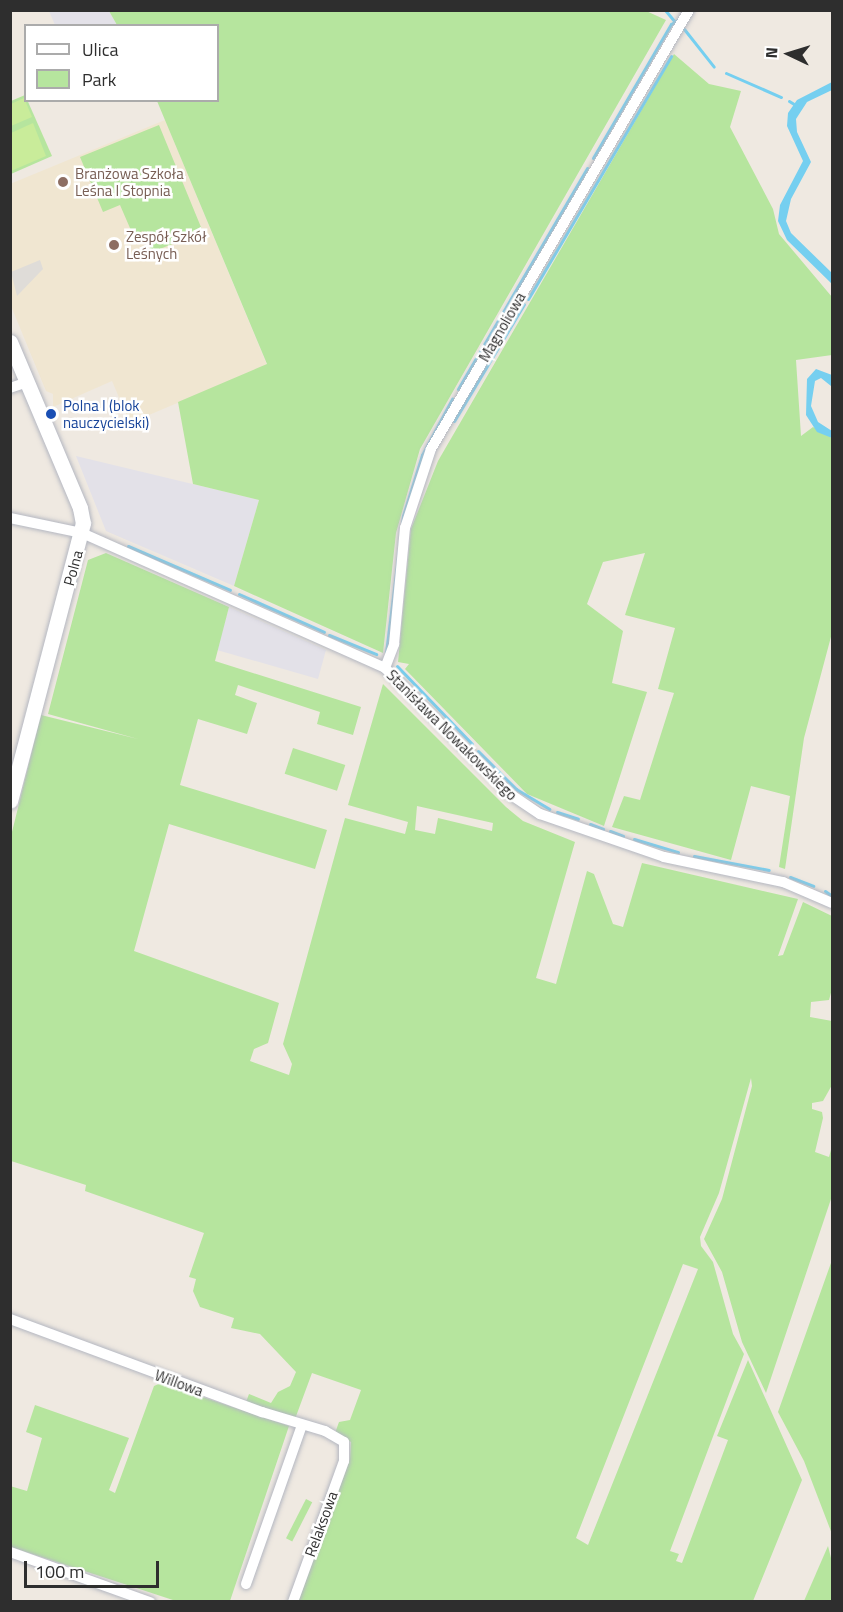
<!DOCTYPE html>
<meta charset="utf-8">
<style>
body{margin:0}
#map{position:relative;width:843px;height:1612px;overflow:hidden;background:#efe9e1;font-family:"Titillium Web",sans-serif}
div>[style]{position:absolute}
[style*='--x']{left:calc(var(--x)*1px);top:calc(var(--y)*1px);width:calc(var(--w)*1px);rotate:calc(var(--a)*1deg)}
.industrial>*{inset:0;background:#e3e1e8}
.education>*{inset:0;background:#f0e6d1}
.green>*{inset:0;background:#b6e59e;transform-origin:0 0}
.pitch>*{inset:0;background:#c9ec9a}
.plaza>*{inset:0;background:#dfdcd8}
.water>*{inset:0;background:#75cff0}
.stream>*{height:3px;margin:-1.5px;padding:0 1.5px;transform-origin:1.5px;border-radius:1.5px;background:#75cff0}
.roads{filter:drop-shadow(0 0 2px #b4b7c1) drop-shadow(0 0 2px #b4b7c1)}
.street>*{height:10px;margin:-5px;padding:0 5px;transform-origin:5px;border-radius:5px;background:#fff}
.secondary>*{height:15px;margin:-7.5px;padding:0 7.5px;transform-origin:7.5px;border-radius:7.5px;background:#fff}
.dots>*{width:16px;height:16px;translate:-50% -50%;box-sizing:border-box;border:3px solid #fff;border-radius:50%}
span{translate:-50% -50%;white-space:nowrap;text-align:center;line-height:1.15;-webkit-text-stroke:5px #fff;paint-order:stroke}
.education-label{font-size:15px;color:#785e54}
.left{translate:0 -50%;text-align:left}
.street-label{font-size:15px;color:#2e2e2e}
.transit-label{font-size:15px;color:#164399}
.frame{position:absolute;inset:0;border:12px solid #2e2e2e;pointer-events:none}
.legend{position:absolute;left:24px;top:24px;width:195px;height:78px;box-sizing:border-box;background:#fff;border:2px solid #ababab;margin:0;padding:8px 10px;list-style:none;font-size:18px;color:#2e2e2e}
.legend li{display:flex;align-items:center;gap:12px;height:30px}
.legend b{width:30px;border:2px solid #ababab}
.north{position:absolute;left:759px;top:24px;width:60px;height:60px;-webkit-text-stroke:4px #fff;paint-order:stroke;rotate:274deg;font-size:16px;font-weight:700;line-height:24px;text-align:center;color:#2e2e2e}
.north::after{content:'';display:block;margin:auto;width:21px;height:27px;background:#2e2e2e;clip-path:polygon(50% 0,100% 100%,50% 72%,0 100%)}
.scale{position:absolute;left:24px;top:1561px;width:135px;height:27px;box-sizing:border-box;border:3px solid #2e2e2e;border-top:0;padding-left:8px;font-size:18px;line-height:21px;white-space:nowrap;color:#2e2e2e;-webkit-text-stroke:4px #fff;paint-order:stroke}
</style>
<div id="map">
<div class="industrial">
<i style="clip-path:polygon(49px 11px,109px 11px,117px 25px,55px 25px)"></i>
<i style="clip-path:polygon(76px 456px,259px 500px,234px 586px,106px 531px)"></i>
<i style="clip-path:polygon(229px 607px,326px 650px,318px 679px,217px 650px)"></i>
</div>
<div class="education">
<i style="clip-path:polygon(165px 120px,267px 365px,130px 423px,112px 381px,53px 407px,53px 394px,46px 391px,11px 306px,10px 184px)"></i>
</div>
<div class="green">
<i style="clip-path:polygon(644px 10px,666px 20px,420px 449px,396px 533px,383px 653px,234px 586px,259px 500px,193px 484px,178px 402px,267px 364px,157px 101px,218px 100px,218px 26px,117px 25px,109px 11px)"></i>
<i style="clip-path:polygon(674px 54px,709px 84px,741px 91px,730px 127px,773px 209px,779px 234px,832px 297px,832px 355px,796px 360px,801px 436px,813px 427px,832px 438px,832px 633px,804px 738px,785px 869px,779px 867px,790px 796px,751px 786px,731px 860px,612px 827px,624px 796px,640px 800px,674px 693px,658px 689px,675px 628px,625px 615px,645px 553px,603px 562px,587px 604px,623px 631px,612px 683px,647px 692px,604px 826px,527px 794px,405px 669px,409px 664px,398px 662px,411px 529px,438px 461px)"></i>
<i style="clip-path:polygon(25px 95px,52px 156px,11px 174px,11px 101px)"></i>
<i style="clip-path:polygon(159px 125px,203px 232px,152px 252px,143px 231px,133px 235px,120px 205px,103px 212px,80px 157px)"></i>
<i style="clip-path:polygon(evenodd,106px 553px,229px 607px,215px 661px,361px 707px,353px 735px,317px 724px,320px 712px,238px 685px,235px 695px,257px 703px,247px 734px,198px 719px,180px 785px,327px 830px,315px 869px,169px 824px,134px 951px,279px 1003px,268px 1043px,254px 1049px,250px 1061px,289px 1075px,292px 1064px,283px 1044px,345px 818px,405px 834px,408px 822px,348px 805px,383px 684px,506px 807px,523px 821px,575px 842px,536px 978px,556px 984px,587px 871px,594px 874px,613px 924px,623px 927px,642px 863px,798px 899px,778px 956px,783px 955px,803px 902px,832px 916px,832px 989px,829px 1000px,811px 1002px,810px 1017px,832px 1021px,832px 1085px,823px 1101px,812px 1103px,812px 1109px,822px 1112px,823px 1118px,815px 1152px,829px 1157px,832px 1146px,832px 1196px,766px 1393px,742px 1342px,722px 1272px,704px 1239px,722px 1199px,752px 1086px,751px 1078px,719px 1193px,700px 1237px,701px 1246px,713px 1262px,733px 1334px,744px 1354px,670px 1551px,679px 1554px,676px 1561px,682px 1563px,728px 1440px,717px 1436px,748px 1360px,802px 1480px,753px 1601px,298px 1601px,350px 1459px,351px 1442px,335px 1433px,339px 1422px,350px 1420px,361px 1390px,312px 1373px,295px 1419px,246px 1402px,249px 1394px,271px 1403px,278px 1392px,290px 1386px,296px 1372px,260px 1334px,231px 1328px,234px 1318px,200px 1307px,193px 1291px,196px 1279px,189px 1277px,204px 1233px,85px 1191px,86px 1185px,11px 1161px,11px 836px,41px 715px,138px 739px,48px 714px,88px 560px,106px 553px,417px 806px,493px 823px,492px 831px,438px 818px,435px 834px,415px 830px,417px 806px,106px 553px,683px 1264px,698px 1269px,588px 1545px,576px 1538px,683px 1264px)"></i>
<i style="left:293px;top:748px;width:55px;height:27px;rotate:18deg"></i>
<i style="clip-path:polygon(832px 1260px,832px 1534px,804px 1461px,778px 1412px)"></i>
<i style="clip-path:polygon(161px 1383px,289px 1426px,230px 1601px,176px 1601px,11px 1547px,10px 1486px,27px 1491px,42px 1438px,26px 1432px,35px 1405px,129px 1438px,109px 1490px,115px 1493px,154px 1386px)"></i>
<i style="left:306px;top:1499px;width:7px;height:44px;rotate:27deg"></i>
<i style="clip-path:polygon(828px 1546px,832px 1562px,832px 1601px,804px 1601px)"></i>
</div>
<div class="pitch">
<i style="clip-path:polygon(24px 98px,32px 117px,11px 126px,11px 104px)"></i>
<i style="clip-path:polygon(33px 123px,46px 156px,11px 171px,11px 133px)"></i>
</div>
<div class="plaza">
<i style="clip-path:polygon(40px 260px,43px 269px,17px 296px,11px 272px)"></i>
</div>
<div class="water">
<i style="clip-path:polygon(832px 82px,832px 90px,807px 102px,796px 119px,797px 132px,811px 162px,791px 199px,786px 221px,791px 233px,832px 273px,832px 284px,787px 240px,778px 221px,780px 205px,803px 161px,787px 126px,788px 113px,797px 100px)"></i>
<i style="clip-path:polygon(816px 369px,832px 375px,831px 386px,821px 378px,815px 381px,811px 406px,818px 422px,832px 431px,832px 438px,817px 432px,806px 415px,807px 379px)"></i>
</div>
<div class="stream">
<i style="--x:665;--y:10;--w:17;--a:50"></i>
<i style="--x:684;--y:29;--w:48;--a:51.7"></i>
<i style="--x:726;--y:73;--w:60;--a:23.6"></i>
<i style="--x:789;--y:101;--w:9;--a:32"></i>
<i style="--x:593;--y:158;--w:155;--a:-59.8"></i>
<i style="--x:671;--y:24;--w:8;--a:-30"></i>
<i style="--x:528;--y:299;--w:282;--a:-59.5"></i>
<i style="--x:458;--y:389;--w:256;--a:-59.7"></i>
<i style="--x:454;--y:421;--w:136;--a:-59.1"></i>
<i style="--x:128;--y:546;--w:111;--a:23.3"></i>
<i style="--x:239;--y:594;--w:93;--a:24.1"></i>
<i style="--x:329;--y:635;--w:51;--a:22"></i>
<i style="--x:386;--y:653;--w:138;--a:-82.9"></i>
<i style="--x:403;--y:516;--w:64;--a:-72.7"></i>
<i style="--x:422;--y:455;--w:64;--a:-61.8"></i>
<i style="--x:397;--y:666;--w:108;--a:46.1"></i>
<i style="--x:478;--y:751;--w:54;--a:45"></i>
<i style="--x:516;--y:789;--w:39;--a:31"></i>
<i style="--x:557;--y:812;--w:22;--a:18"></i>
<i style="--x:590;--y:824;--w:14;--a:21"></i>
<i style="--x:610;--y:831;--w:14;--a:21"></i>
<i style="--x:634;--y:839;--w:46;--a:16.5"></i>
<i style="--x:694;--y:856;--w:76;--a:10.6"></i>
<i style="--x:790;--y:877;--w:25;--a:21"></i>
<i style="--x:825;--y:891;--w:9;--a:36"></i>
</div>
<div class="roads">
<div class="street">
<i style="--x:10;--y:388;--w:18;--a:-19"></i>
<i style="--x:10;--y:518;--w:74;--a:11.8"></i>
<i style="--x:82;--y:533;--w:332;--a:24"></i>
<i style="--x:385;--y:668;--w:177;--a:45.2"></i>
<i style="--x:510;--y:794;--w:36;--a:34"></i>
<i style="--x:540;--y:814;--w:131;--a:19.1"></i>
<i style="--x:664;--y:857;--w:122;--a:11.9"></i>
<i style="--x:783;--y:882;--w:53;--a:23.2"></i>
<i style="--x:385;--y:668;--w:26;--a:-69"></i>
<i style="--x:394;--y:644;--w:117;--a:-84.6"></i>
<i style="--x:405;--y:528;--w:83;--a:-71.8"></i>
<i style="--x:431;--y:449;--w:509;--a:-59.56"></i>
<i style="--x:10;--y:1319;--w:269;--a:20.3"></i>
<i style="--x:262;--y:1412;--w:66;--a:16.8"></i>
<i style="--x:325;--y:1431;--w:22;--a:30"></i>
<i style="--x:344;--y:1442;--w:19;--a:90"></i>
<i style="--x:344;--y:1461;--w:150;--a:109.9"></i>
<i style="--x:10;--y:1552;--w:149;--a:19.7"></i>
<i style="--x:246;--y:1584;--w:169;--a:-70.6"></i>
</div>
<div class="secondary">
<i style="--x:10;--y:342;--w:180;--a:67.1"></i>
<i style="--x:80;--y:508;--w:15;--a:79"></i>
<i style="--x:83;--y:523;--w:287;--a:104.7"></i>
</div>
</div>
<div class="dots">
<i style="left:63px;top:182px;background:#8d6e63"></i>
<i style="left:114px;top:245px;background:#8d6e63"></i>
<i style="left:51px;top:414px;background:#1a4fb4"></i>
</div>
<div class="education-label">
<span class="left" style="left:75px;top:182px">Branżowa Szkoła<br>Leśna I Stopnia</span>
<span class="left" style="left:126px;top:245px">Zespół Szkół<br>Leśnych</span>
</div>
<div class="street-label">
<span style="left:502px;top:327px;rotate:-60deg">Magnoliowa</span>
<span style="left:73px;top:568px;rotate:-75deg">Polna</span>
<span style="left:452px;top:735px;rotate:45deg">Stanisława Nowakowskiego</span>
<span style="left:179px;top:1383px;rotate:20deg">Willowa</span>
<span style="left:321px;top:1524px;rotate:-70deg">Relaksowa</span>
</div>
<div class="transit-label">
<span class="left" style="left:63px;top:414px">Polna I (blok<br>nauczycielski)</span>
</div>
<div class="frame"></div>
<ul class="legend">
<li><b style="height:8px;background:#fff"></b>Ulica</li>
<li><b style="height:16px;background:#b6e59e"></b>Park</li>
</ul>
<div class="north">N</div>
<div class="scale">100 m</div>
</div>
